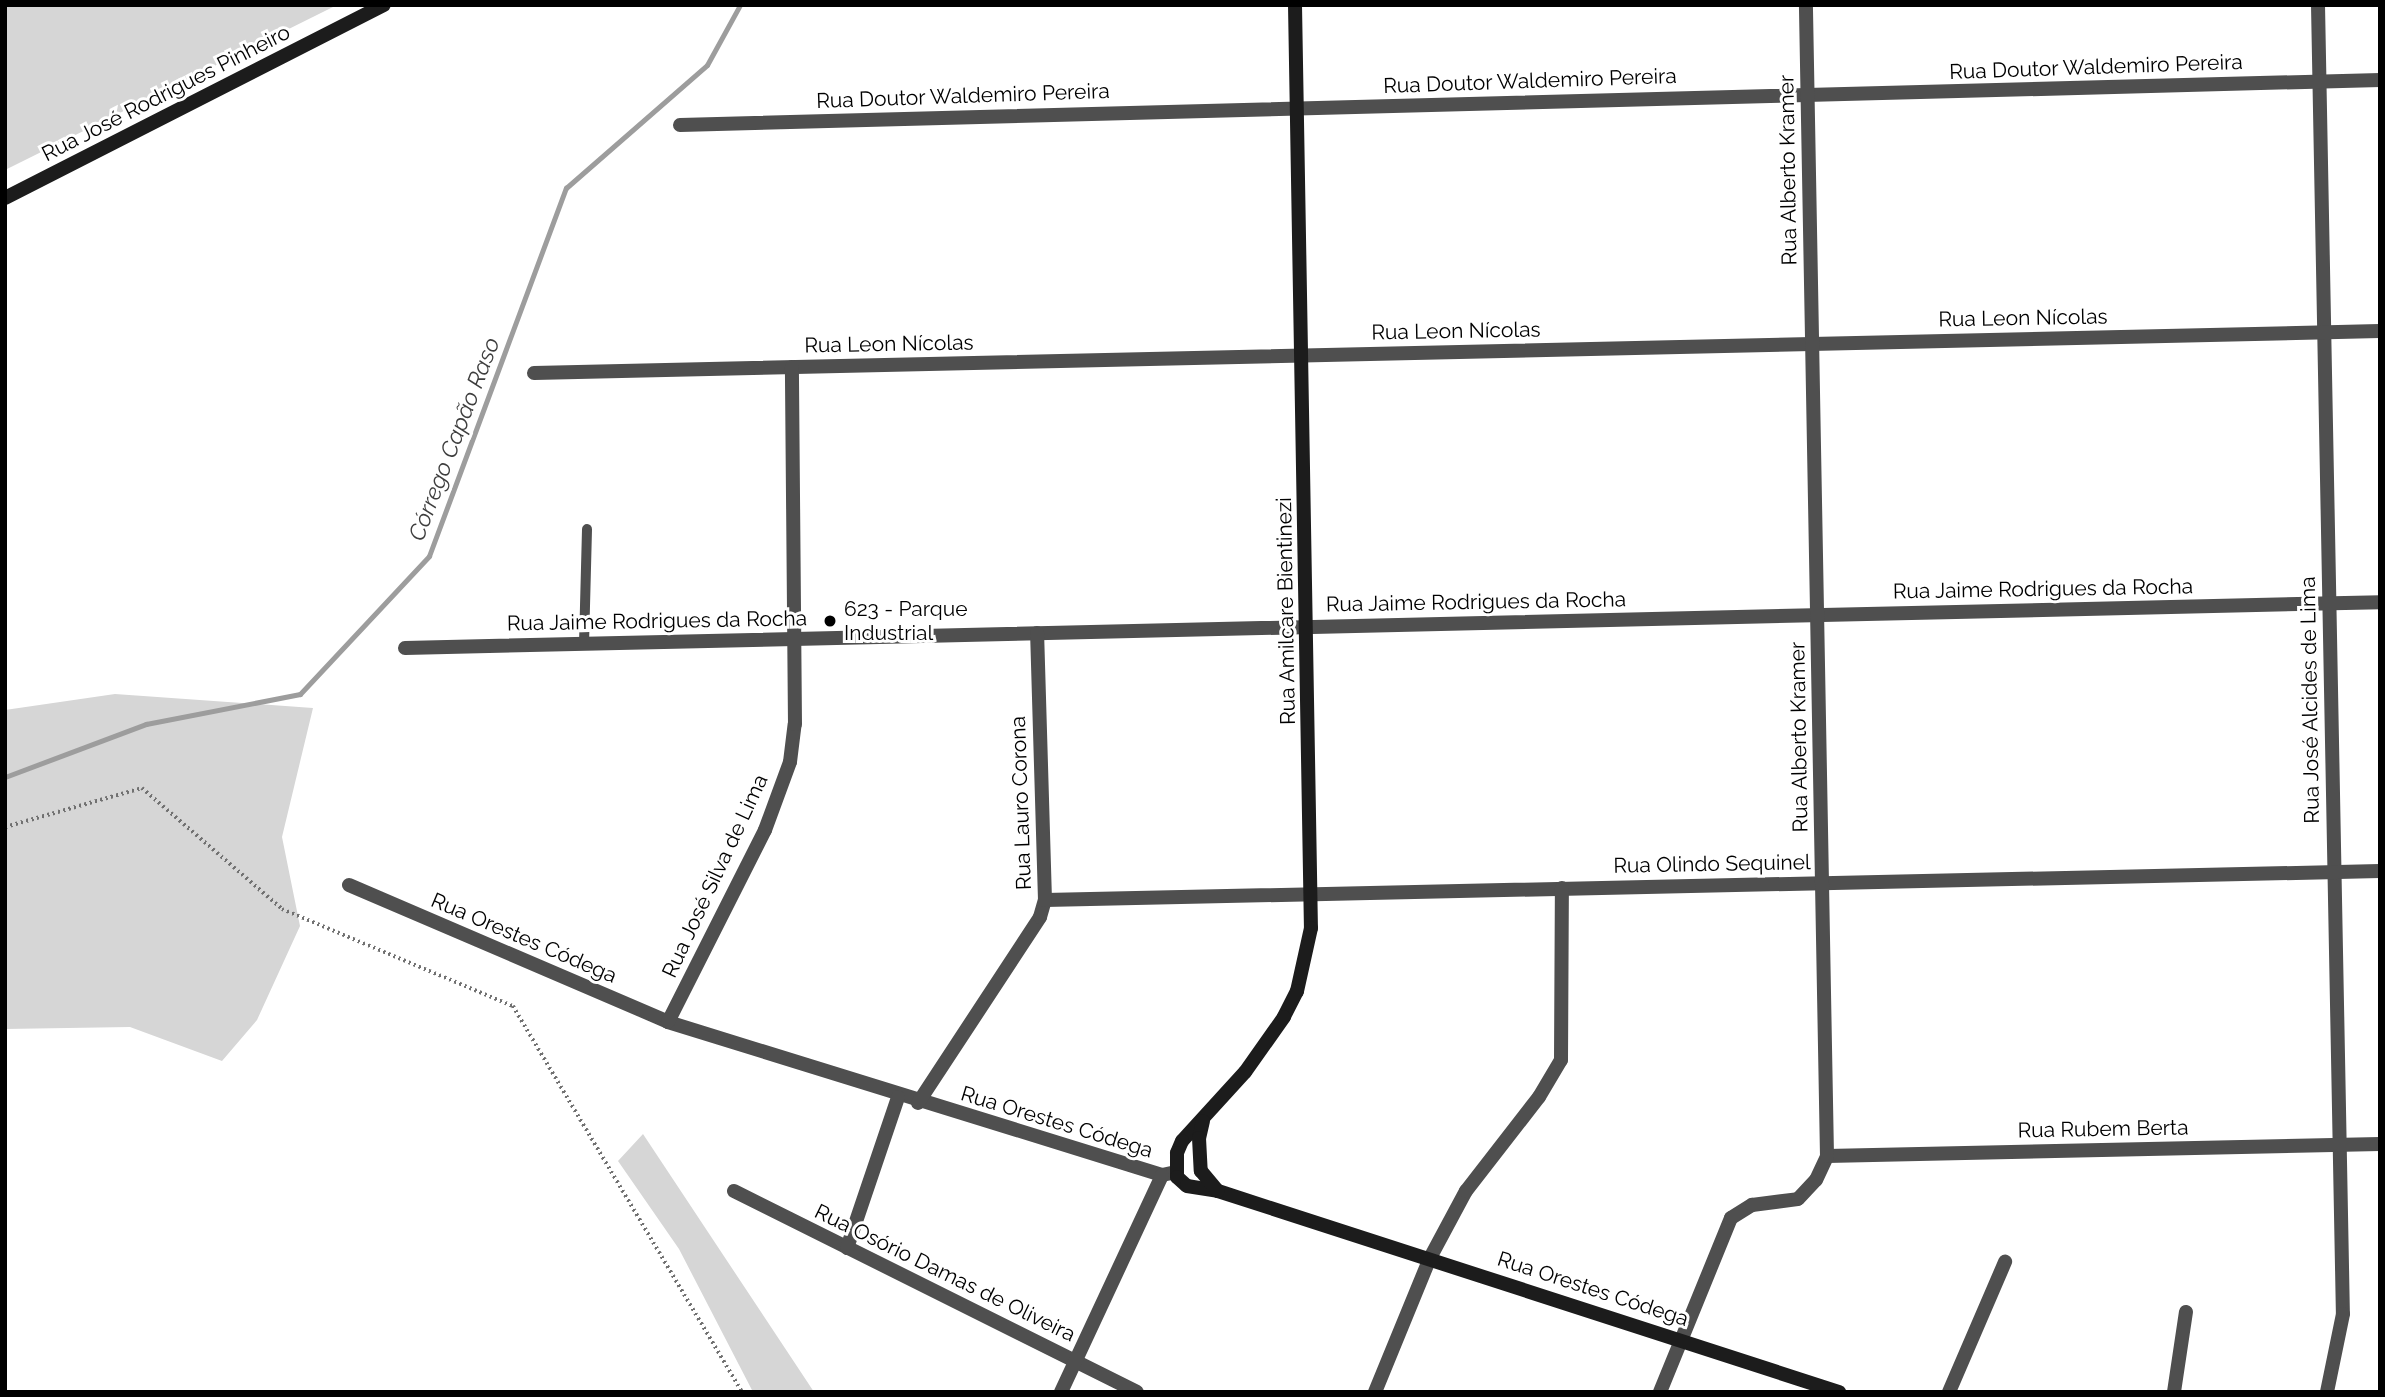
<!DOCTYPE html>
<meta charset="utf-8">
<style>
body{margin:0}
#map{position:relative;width:2385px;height:1397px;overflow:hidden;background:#fff;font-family:Raleway,sans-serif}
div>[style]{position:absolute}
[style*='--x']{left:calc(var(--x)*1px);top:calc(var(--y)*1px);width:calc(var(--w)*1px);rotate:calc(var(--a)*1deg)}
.green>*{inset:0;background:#d6d6d6}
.stream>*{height:5px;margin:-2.5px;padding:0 2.5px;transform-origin:2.5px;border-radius:2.5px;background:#9d9d9d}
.path>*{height:3.5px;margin-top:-1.75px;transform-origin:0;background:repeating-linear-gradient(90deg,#717171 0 2px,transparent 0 5.5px)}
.service>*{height:10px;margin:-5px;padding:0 5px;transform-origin:5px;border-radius:5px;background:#4f4f4f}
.minor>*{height:14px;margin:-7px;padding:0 7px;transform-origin:7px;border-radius:7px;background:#4f4f4f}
.secondary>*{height:14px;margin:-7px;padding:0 7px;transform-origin:7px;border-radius:7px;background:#1c1c1c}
.dots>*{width:19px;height:19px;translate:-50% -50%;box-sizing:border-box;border:4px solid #fff;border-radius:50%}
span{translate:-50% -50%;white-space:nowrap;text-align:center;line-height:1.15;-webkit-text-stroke:6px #fff;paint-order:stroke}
.street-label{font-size:21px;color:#000}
.poi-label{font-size:21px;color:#000}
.left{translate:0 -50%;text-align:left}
.water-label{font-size:23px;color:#3e3e3e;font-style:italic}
.frame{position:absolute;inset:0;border:7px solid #000;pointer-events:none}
</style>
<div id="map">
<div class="green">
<i style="clip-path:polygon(5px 5px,337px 5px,5px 170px)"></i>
<i style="clip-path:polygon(115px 694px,313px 708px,282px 837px,300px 926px,257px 1020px,222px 1061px,130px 1027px,5px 1029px,5px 710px)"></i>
<i style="clip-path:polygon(643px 1134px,814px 1392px,753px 1392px,679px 1249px,618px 1161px)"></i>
</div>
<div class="stream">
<i style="--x:5;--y:777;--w:151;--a:-20.6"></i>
<i style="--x:146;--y:724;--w:157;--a:-11"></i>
<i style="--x:300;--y:694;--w:189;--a:-46.9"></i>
<i style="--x:429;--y:556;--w:393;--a:-69.6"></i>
<i style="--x:566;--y:188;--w:187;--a:-41.1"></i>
<i style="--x:707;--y:65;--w:68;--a:-61.2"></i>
</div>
<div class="path">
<i style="--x:5;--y:827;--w:142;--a:-15.9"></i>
<i style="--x:142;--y:788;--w:185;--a:40.8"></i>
<i style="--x:282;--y:909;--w:251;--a:22.8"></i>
<i style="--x:513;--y:1006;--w:449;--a:59.3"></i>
</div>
<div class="service">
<i style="--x:584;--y:644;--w:115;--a:-88.5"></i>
</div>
<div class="minor">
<i style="--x:2318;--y:5;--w:1309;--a:88.91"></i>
<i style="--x:2343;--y:1314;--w:80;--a:101.6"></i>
<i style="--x:680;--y:125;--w:1701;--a:-1.52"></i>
<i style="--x:534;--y:373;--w:1846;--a:-1.3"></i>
<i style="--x:405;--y:648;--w:1976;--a:-1.33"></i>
<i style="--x:349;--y:885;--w:347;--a:23.2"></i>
<i style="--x:668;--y:1022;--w:517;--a:17.21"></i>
<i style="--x:1162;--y:1175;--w:14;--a:-12"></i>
<i style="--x:1045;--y:900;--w:1335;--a:-1.24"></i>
<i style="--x:668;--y:1022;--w:215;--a:-63.2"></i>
<i style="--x:765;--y:830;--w:72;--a:-69.8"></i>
<i style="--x:790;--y:762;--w:38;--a:-83"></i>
<i style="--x:795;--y:724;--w:357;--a:-90.5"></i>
<i style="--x:918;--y:1103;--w:222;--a:-56.7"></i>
<i style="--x:1040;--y:917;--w:18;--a:-74"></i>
<i style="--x:1045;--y:900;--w:267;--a:-91.7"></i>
<i style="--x:1827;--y:1156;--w:553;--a:-1.24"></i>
<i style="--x:734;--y:1191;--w:450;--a:26.5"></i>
<i style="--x:847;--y:1248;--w:159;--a:-71.3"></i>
<i style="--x:1061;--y:1392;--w:239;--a:-65"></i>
<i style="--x:1375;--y:1392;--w:145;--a:-67.7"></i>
<i style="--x:1430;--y:1258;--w:76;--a:-61.8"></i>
<i style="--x:1466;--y:1191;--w:119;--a:-52.2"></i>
<i style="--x:1539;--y:1097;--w:43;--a:-59.3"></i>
<i style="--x:1561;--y:1060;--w:172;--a:-89.7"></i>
<i style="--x:1660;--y:1392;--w:188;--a:-67.8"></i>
<i style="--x:1731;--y:1218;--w:25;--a:-32"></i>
<i style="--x:1752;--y:1205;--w:46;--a:-7.4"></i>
<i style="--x:1798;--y:1199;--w:26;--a:-47"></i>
<i style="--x:1816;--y:1180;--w:26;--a:-65"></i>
<i style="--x:1827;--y:1156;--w:1151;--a:-91.05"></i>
<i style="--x:1949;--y:1392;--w:142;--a:-66.7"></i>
<i style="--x:2174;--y:1392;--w:81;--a:-81.5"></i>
</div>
<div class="secondary">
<i style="--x:1295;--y:5;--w:923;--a:89.01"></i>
<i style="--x:1311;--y:928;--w:65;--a:102.5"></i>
<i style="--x:1297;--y:991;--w:29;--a:117"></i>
<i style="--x:1284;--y:1017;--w:67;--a:125.3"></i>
<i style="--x:1245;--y:1072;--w:93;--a:132.4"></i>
<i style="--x:1182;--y:1141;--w:13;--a:113"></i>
<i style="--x:1177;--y:1153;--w:24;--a:90"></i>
<i style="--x:1177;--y:1177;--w:13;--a:42"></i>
<i style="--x:1187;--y:1186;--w:31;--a:9"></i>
<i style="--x:1218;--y:1191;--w:653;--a:17.94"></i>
<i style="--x:5;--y:198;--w:425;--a:-27"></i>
<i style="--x:1203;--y:1121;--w:17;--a:103"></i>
<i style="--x:1199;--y:1138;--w:33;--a:87"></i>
<i style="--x:1201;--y:1171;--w:26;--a:50"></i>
</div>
<div class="dots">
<i style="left:830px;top:621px;background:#000"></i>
</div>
<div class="street-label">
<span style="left:2096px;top:67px;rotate:-2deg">Rua Doutor Waldemiro Pereira</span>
<span style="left:1530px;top:81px;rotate:-2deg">Rua Doutor Waldemiro Pereira</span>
<span style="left:166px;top:93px;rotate:-27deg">Rua José Rodrigues Pinheiro</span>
<span style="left:963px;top:96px;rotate:-2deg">Rua Doutor Waldemiro Pereira</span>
<span style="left:1788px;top:170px;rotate:-91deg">Rua Alberto Kramer</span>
<span style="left:2023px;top:318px;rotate:-1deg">Rua Leon Nícolas</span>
<span style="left:1456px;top:331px;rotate:-1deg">Rua Leon Nícolas</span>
<span style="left:889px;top:344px;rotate:-1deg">Rua Leon Nícolas</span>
<span style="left:2043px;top:589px;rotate:-1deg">Rua Jaime Rodrigues da Rocha</span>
<span style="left:1476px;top:602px;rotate:-1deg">Rua Jaime Rodrigues da Rocha</span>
<span style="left:1286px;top:611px;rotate:-91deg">Rua Amilcare Bientinezi</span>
<span style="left:657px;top:621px;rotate:-1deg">Rua Jaime Rodrigues da Rocha</span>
<span style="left:2310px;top:700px;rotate:-91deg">Rua José Alcides de Lima</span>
<span style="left:1799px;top:737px;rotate:-91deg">Rua Alberto Kramer</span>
<span style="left:1021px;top:803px;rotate:-92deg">Rua Lauro Corona</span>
<span style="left:1712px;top:864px;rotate:-1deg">Rua Olindo Sequinel</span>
<span style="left:715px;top:876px;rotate:-65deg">Rua José Silva de Lima</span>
<span style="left:524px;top:938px;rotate:23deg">Rua Orestes Códega</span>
<span style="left:1057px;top:1122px;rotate:17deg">Rua Orestes Códega</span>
<span style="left:2103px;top:1129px;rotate:-1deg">Rua Rubem Berta</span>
<span style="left:945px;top:1273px;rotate:26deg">Rua Osório Damas de Oliveira</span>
<span style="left:1593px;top:1289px;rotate:18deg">Rua Orestes Códega</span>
</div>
<div class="poi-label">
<span class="left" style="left:844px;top:621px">623 - Parque<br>Industrial</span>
</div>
<div class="water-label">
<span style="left:454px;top:439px;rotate:-69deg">Córrego Capão Raso</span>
</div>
<div class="frame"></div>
</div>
